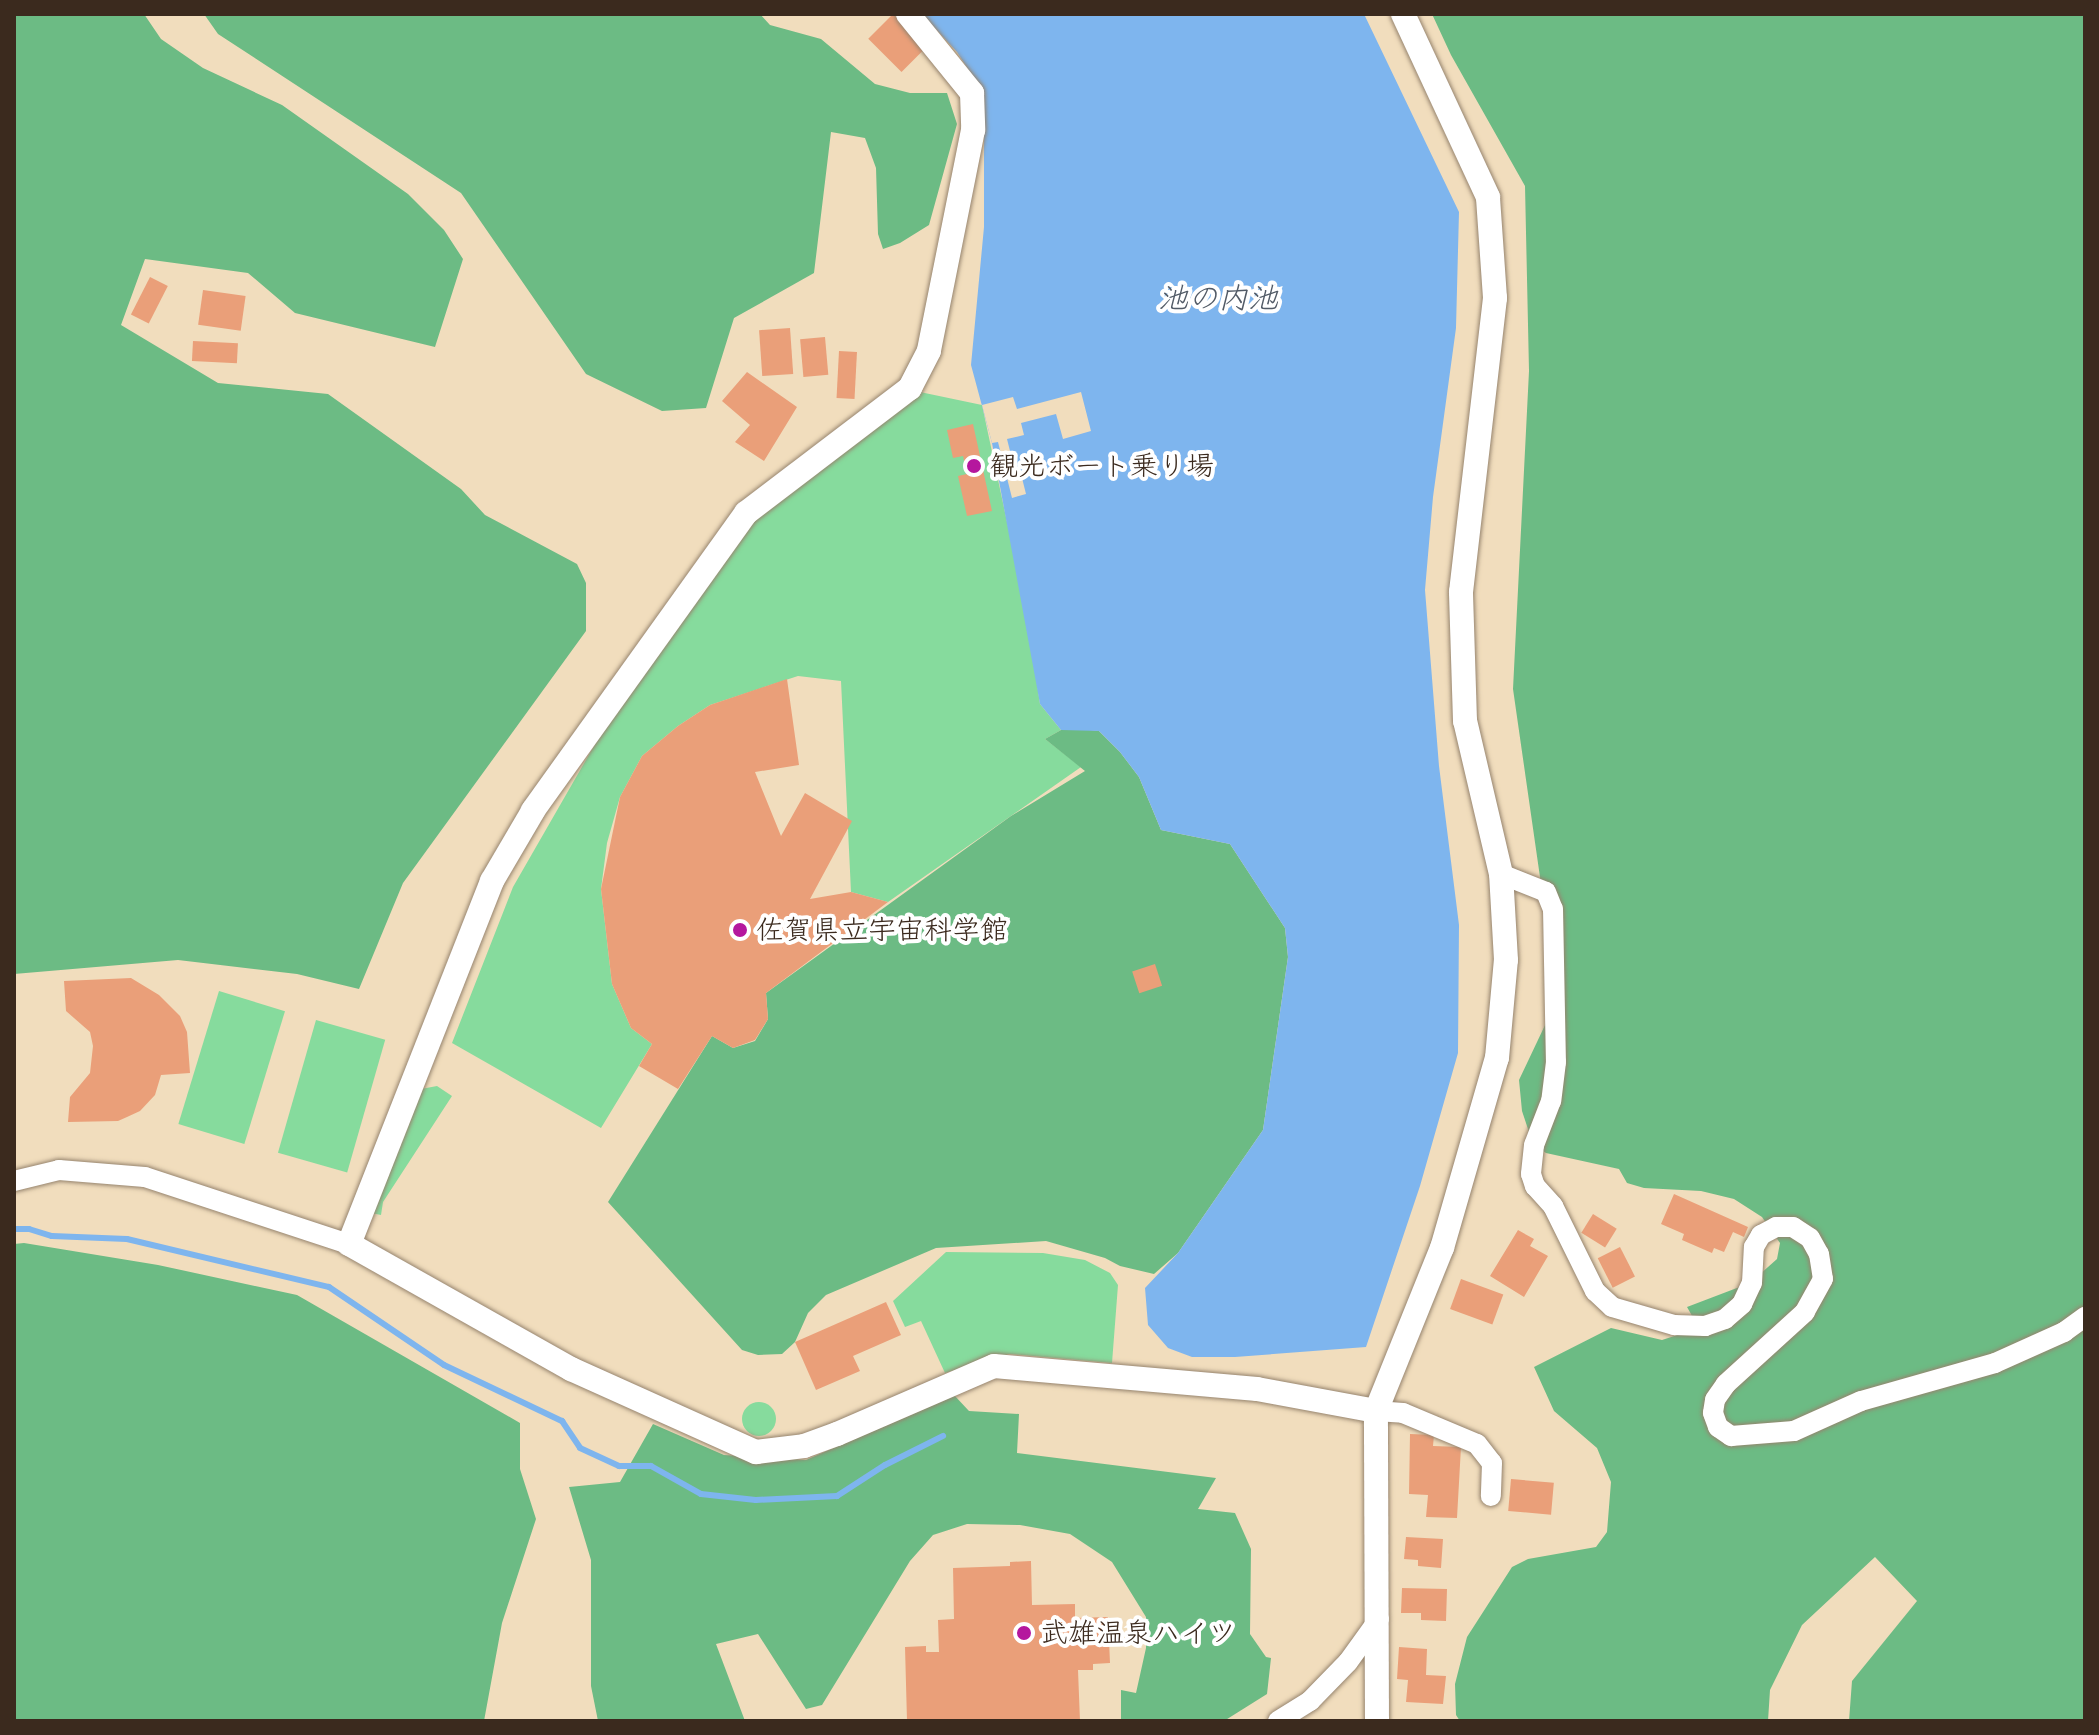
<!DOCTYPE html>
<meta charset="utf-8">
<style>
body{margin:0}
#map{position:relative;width:2099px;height:1735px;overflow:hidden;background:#f1ddbd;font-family:"Comic Neue","Klee One",sans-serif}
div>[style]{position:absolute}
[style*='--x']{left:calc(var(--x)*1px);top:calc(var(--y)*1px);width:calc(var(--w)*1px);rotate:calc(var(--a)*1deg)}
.green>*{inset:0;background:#86db9d;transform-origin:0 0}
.round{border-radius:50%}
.forest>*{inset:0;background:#6cbb84}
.water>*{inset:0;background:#7eb5ee}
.pier>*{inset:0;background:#f1ddbd}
.stream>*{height:6px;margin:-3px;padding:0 3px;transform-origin:3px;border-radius:3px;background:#7eb5ee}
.building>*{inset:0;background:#ea9f79;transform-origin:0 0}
.roads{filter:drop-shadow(0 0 2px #96846e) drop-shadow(0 0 2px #96846e)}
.minor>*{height:20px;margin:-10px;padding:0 10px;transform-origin:10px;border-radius:10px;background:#fff}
.tertiary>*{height:24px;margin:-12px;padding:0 12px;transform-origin:12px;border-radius:12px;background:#fff}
.dots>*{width:22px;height:22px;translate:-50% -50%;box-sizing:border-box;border:4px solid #fff;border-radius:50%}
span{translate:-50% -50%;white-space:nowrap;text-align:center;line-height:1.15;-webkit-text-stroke:8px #fff;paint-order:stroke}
.poi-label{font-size:28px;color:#3b2a1e}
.left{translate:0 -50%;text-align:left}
.water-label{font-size:30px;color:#525b67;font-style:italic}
.frame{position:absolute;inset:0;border:16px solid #3b2a1e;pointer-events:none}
</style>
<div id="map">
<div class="green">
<i style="clip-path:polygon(920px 392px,982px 405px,1027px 615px,1040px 704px,1061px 730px,1045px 739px,1081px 767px,888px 902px,851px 892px,841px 681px,798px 676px,710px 705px,678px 726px,642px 756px,620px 797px,607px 843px,601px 889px,612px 984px,631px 1028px,652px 1044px,601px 1128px,452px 1043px,513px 887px,652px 645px,750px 518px)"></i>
<i style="left:219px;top:991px;width:69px;height:139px;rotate:17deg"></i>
<i style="left:316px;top:1020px;width:72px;height:138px;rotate:16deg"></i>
<i style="clip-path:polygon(437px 1086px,452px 1096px,383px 1202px,381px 1215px,371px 1213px,421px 1089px)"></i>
<i style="clip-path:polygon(946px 1252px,1043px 1253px,1085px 1260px,1110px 1273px,1118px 1285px,1112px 1363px,1009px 1354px,945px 1373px,921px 1321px,905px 1327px,893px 1301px)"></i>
<i class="round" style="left:742px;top:1402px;width:34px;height:34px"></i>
</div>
<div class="forest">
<i style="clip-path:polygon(14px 14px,144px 14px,161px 39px,203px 68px,282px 105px,408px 194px,444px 230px,463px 259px,435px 347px,295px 313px,248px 273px,145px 259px,121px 325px,218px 383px,328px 394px,461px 489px,485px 515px,577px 564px,586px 583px,586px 631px,403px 883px,359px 989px,297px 974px,178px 960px,14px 974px)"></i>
<i style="clip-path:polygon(204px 14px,760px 14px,770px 25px,821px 39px,875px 84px,910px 93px,947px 93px,957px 124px,929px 225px,900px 243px,883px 249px,878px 234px,876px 168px,865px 138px,831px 132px,814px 273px,734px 318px,706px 408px,662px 411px,586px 374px,461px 193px,218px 34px)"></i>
<i style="clip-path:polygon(1432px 14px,2085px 14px,2085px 1721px,1849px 1721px,1852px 1681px,1917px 1601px,1875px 1557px,1802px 1625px,1770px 1690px,1768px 1721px,1460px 1721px,1456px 1715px,1455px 1684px,1467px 1637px,1512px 1567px,1528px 1559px,1596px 1547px,1607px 1532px,1611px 1482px,1597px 1448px,1554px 1411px,1534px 1367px,1611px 1328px,1662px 1340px,1699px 1328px,1687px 1307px,1750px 1283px,1777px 1259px,1780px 1243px,1762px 1217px,1734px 1199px,1701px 1191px,1644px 1188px,1627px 1183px,1619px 1169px,1546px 1153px,1533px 1144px,1522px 1111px,1519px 1080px,1546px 1023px,1543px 898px,1513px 689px,1529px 371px,1525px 186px,1451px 55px)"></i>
<i style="clip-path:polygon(1083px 729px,1099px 731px,1120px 752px,1139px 777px,1161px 830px,1230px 844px,1285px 928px,1288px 957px,1263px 1130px,1178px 1253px,1154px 1274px,1120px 1266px,1105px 1258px,1046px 1241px,936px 1248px,826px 1295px,808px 1313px,795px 1342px,782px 1354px,758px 1355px,742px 1350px,608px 1202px,712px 1036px,733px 1048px,755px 1041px,768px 1019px,766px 993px,1011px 816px,1085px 771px,1045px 739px,1061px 730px)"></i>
<i style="clip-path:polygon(24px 1243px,158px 1265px,297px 1295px,520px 1423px,520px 1469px,536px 1519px,502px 1623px,484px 1721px,14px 1721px,14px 1244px)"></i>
<i style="clip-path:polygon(954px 1395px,969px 1411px,1019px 1414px,1017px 1453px,1216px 1478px,1198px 1509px,1235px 1513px,1251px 1549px,1250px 1634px,1266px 1657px,1271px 1658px,1267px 1694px,1224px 1721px,1121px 1721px,1121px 1690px,1136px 1693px,1146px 1648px,1146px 1617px,1112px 1562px,1070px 1534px,1020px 1525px,967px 1524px,933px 1535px,910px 1561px,822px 1705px,806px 1709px,758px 1634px,716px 1644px,745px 1721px,598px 1721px,591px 1686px,591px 1560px,569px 1487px,620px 1482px,653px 1424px,724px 1455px,806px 1460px)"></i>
</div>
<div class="water">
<i style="clip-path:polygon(922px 14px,1364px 14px,1459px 212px,1456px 328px,1433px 497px,1425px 590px,1439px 766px,1459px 925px,1458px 1053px,1420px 1186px,1366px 1347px,1235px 1357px,1192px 1357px,1168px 1348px,1148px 1325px,1145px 1288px,1178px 1253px,1263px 1130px,1288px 957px,1285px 928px,1230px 844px,1161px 830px,1139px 777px,1120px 752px,1099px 731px,1061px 730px,1040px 704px,992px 443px,971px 365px,984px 227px,984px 109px,970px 72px,957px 52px)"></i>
</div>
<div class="pier">
<i style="clip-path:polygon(1081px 392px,1091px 431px,1063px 439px,1056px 414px,1021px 423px,1024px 435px,1007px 439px,1016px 475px,1021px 474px,1026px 494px,1012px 498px,998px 442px,992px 443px,982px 405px,1013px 397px,1017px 409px)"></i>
</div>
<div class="stream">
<i style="--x:14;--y:1229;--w:15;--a:0"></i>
<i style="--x:29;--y:1229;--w:24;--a:17"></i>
<i style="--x:52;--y:1236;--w:75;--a:2.3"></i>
<i style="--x:127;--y:1239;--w:208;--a:13.4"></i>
<i style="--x:329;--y:1287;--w:139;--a:34.1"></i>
<i style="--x:444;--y:1365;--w:131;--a:25.4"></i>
<i style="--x:562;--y:1421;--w:32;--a:56"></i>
<i style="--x:580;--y:1448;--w:43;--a:24.8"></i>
<i style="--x:619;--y:1466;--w:32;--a:0"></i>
<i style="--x:651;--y:1466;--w:57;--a:29.2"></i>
<i style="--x:701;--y:1494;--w:55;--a:6.2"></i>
<i style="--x:756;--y:1500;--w:81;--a:-2.8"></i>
<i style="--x:837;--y:1496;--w:57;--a:-32.9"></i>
<i style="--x:885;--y:1465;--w:65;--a:-26.6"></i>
</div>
<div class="building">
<i style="left:893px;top:14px;width:47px;height:35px;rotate:45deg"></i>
<i style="left:150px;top:277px;width:20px;height:42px;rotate:27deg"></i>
<i style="left:203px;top:290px;width:43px;height:35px;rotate:8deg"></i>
<i style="left:790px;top:328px;width:46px;height:31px;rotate:86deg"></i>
<i style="left:825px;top:337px;width:38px;height:25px;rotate:85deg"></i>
<i style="left:193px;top:341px;width:45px;height:20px;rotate:3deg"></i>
<i style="left:839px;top:351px;width:18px;height:47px;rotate:3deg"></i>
<i style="clip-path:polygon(747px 372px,797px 407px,764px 461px,735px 442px,750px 425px,722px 401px)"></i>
<i style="clip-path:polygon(973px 424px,992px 511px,967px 516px,958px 476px,967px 474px,963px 456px,953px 458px,947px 430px)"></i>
<i style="clip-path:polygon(787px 679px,799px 765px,755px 772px,781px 836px,805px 793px,852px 821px,810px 899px,851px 892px,888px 902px,766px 993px,768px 1019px,755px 1040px,733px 1048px,712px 1036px,678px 1089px,639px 1066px,652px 1044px,631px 1028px,612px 984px,601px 889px,620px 797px,642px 756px,678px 726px,710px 705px)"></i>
<i style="left:1155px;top:964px;width:23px;height:24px;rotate:72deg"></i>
<i style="clip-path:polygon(131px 978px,159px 995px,180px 1016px,187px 1032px,190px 1073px,161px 1075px,155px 1095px,140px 1111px,127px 1117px,118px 1121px,68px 1122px,70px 1097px,90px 1073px,93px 1046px,90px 1032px,66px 1011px,64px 981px)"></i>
<i style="clip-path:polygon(1674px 1194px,1748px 1227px,1744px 1237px,1733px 1232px,1724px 1252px,1714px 1248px,1712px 1253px,1682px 1240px,1684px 1234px,1661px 1224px)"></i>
<i style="left:1593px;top:1214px;width:28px;height:22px;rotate:32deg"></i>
<i style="clip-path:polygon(1518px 1230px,1534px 1239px,1530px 1246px,1548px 1256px,1524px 1297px,1490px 1276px)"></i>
<i style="left:1620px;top:1247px;width:33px;height:25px;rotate:63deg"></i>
<i style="left:1461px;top:1279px;width:45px;height:32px;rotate:20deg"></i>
<i style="clip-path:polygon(886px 1302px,901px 1335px,853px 1356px,860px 1371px,816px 1390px,795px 1342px)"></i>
<i style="clip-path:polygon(1410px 1434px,1434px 1435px,1433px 1446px,1461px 1447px,1457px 1518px,1426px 1517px,1428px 1495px,1409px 1494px)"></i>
<i style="left:1511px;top:1479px;width:43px;height:32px;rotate:5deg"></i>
<i style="clip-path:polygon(1406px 1537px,1443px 1539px,1441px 1568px,1418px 1566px,1418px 1560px,1404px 1559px)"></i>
<i style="clip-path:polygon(1031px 1561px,1032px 1605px,1075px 1604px,1075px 1618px,1108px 1617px,1110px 1663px,1093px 1664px,1093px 1670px,1078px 1670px,1080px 1721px,907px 1721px,905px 1647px,926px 1646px,926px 1652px,939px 1652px,938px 1620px,954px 1619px,953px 1568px,1010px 1566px,1010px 1562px)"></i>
<i style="clip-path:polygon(1402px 1588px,1447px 1589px,1446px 1621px,1421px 1620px,1421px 1613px,1401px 1613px)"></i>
<i style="clip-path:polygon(1399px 1647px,1427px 1649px,1426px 1675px,1446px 1676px,1443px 1704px,1406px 1702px,1408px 1680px,1397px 1679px)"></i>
</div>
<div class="roads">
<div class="minor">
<i style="--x:1501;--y:874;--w:48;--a:21.8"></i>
<i style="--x:1546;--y:892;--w:18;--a:68"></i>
<i style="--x:1553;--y:909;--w:153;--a:88.9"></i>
<i style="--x:1556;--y:1062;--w:39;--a:97"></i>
<i style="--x:1551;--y:1101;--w:47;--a:111.1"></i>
<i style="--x:1534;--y:1145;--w:29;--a:96"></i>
<i style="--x:1531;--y:1174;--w:13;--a:72"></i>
<i style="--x:1535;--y:1186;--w:27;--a:48"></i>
<i style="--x:1553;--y:1206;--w:95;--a:63.7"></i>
<i style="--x:1595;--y:1291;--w:23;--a:43"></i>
<i style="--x:1612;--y:1307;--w:65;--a:16.2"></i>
<i style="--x:1674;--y:1325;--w:31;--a:2"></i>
<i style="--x:1705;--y:1326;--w:21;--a:-19"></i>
<i style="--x:1725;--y:1319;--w:23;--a:-41"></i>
<i style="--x:1742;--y:1304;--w:23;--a:-65"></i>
<i style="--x:1752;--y:1283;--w:36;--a:-87"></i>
<i style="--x:1754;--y:1247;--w:14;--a:-60"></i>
<i style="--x:1761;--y:1235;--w:17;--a:-28"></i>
<i style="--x:1776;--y:1227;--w:17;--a:0"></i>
<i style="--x:1793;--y:1227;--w:20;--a:33"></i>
<i style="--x:1810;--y:1238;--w:18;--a:61"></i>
<i style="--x:1819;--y:1254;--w:25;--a:81"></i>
<i style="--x:1823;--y:1279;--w:38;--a:119"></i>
<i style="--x:1805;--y:1312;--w:107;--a:137.7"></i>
<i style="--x:1726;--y:1384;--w:19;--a:125"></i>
<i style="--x:1715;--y:1400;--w:13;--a:99"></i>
<i style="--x:1713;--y:1413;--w:15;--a:70"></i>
<i style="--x:1718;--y:1427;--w:16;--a:35"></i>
<i style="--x:1731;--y:1436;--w:63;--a:-4.5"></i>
<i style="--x:1794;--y:1431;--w:73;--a:-24.1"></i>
<i style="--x:1861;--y:1401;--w:139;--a:-15.8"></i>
<i style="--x:1995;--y:1363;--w:76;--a:-24.2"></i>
<i style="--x:2064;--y:1332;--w:26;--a:-36"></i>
<i style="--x:14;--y:1181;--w:46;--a:-13.7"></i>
<i style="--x:59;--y:1170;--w:86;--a:4.7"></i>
<i style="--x:145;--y:1177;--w:215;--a:18.2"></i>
<i style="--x:1376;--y:1411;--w:27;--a:4"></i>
<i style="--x:1403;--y:1413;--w:80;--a:22.7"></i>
<i style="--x:1477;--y:1444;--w:24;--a:52"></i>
<i style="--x:1492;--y:1463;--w:33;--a:92"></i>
<i style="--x:1278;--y:1721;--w:38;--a:-32"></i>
<i style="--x:1310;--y:1701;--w:54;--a:-45.7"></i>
<i style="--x:1348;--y:1662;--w:53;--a:-54.2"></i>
</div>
<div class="tertiary">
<i style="--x:908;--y:14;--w:102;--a:51"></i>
<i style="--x:972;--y:93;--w:37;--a:88"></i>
<i style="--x:973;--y:130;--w:225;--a:101.3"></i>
<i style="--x:929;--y:351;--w:42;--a:117.2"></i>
<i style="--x:910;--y:388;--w:206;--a:142.7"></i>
<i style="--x:746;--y:513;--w:366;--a:125.6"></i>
<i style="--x:533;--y:811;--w:81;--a:120.4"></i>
<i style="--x:492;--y:881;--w:390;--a:111.5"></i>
<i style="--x:349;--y:1244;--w:255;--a:29.4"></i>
<i style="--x:571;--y:1369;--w:203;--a:24.2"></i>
<i style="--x:756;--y:1452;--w:48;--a:-7.1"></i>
<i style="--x:804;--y:1446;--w:35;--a:-20"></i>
<i style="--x:837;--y:1434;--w:171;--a:-23.4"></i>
<i style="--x:994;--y:1366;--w:264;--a:5"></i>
<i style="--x:1257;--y:1389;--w:121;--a:10.5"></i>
<i style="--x:1377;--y:1721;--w:310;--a:-90.2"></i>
<i style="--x:1376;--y:1411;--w:176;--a:-68"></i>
<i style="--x:1442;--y:1248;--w:198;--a:-73.9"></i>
<i style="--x:1497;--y:1058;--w:98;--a:-84.8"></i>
<i style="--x:1506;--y:960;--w:86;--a:-93.3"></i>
<i style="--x:1501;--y:874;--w:157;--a:-103.2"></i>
<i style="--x:1465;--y:721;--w:129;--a:-91.8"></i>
<i style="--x:1461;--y:592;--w:296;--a:-83.4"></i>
<i style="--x:1495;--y:298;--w:101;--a:-94"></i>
<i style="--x:1488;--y:197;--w:202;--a:-114.9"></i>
</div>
</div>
<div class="dots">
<i style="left:974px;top:466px;background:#b5179e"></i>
<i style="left:740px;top:930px;background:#b5179e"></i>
<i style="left:1024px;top:1633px;background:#b5179e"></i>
</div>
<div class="poi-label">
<span class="left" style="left:990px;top:466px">観光ボート乗り場</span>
<span class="left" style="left:756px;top:930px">佐賀県立宇宙科学館</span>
<span class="left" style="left:1040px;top:1633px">武雄温泉ハイツ</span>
</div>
<div class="water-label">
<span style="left:1218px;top:299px">池の内池</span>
</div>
<div class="frame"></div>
</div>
